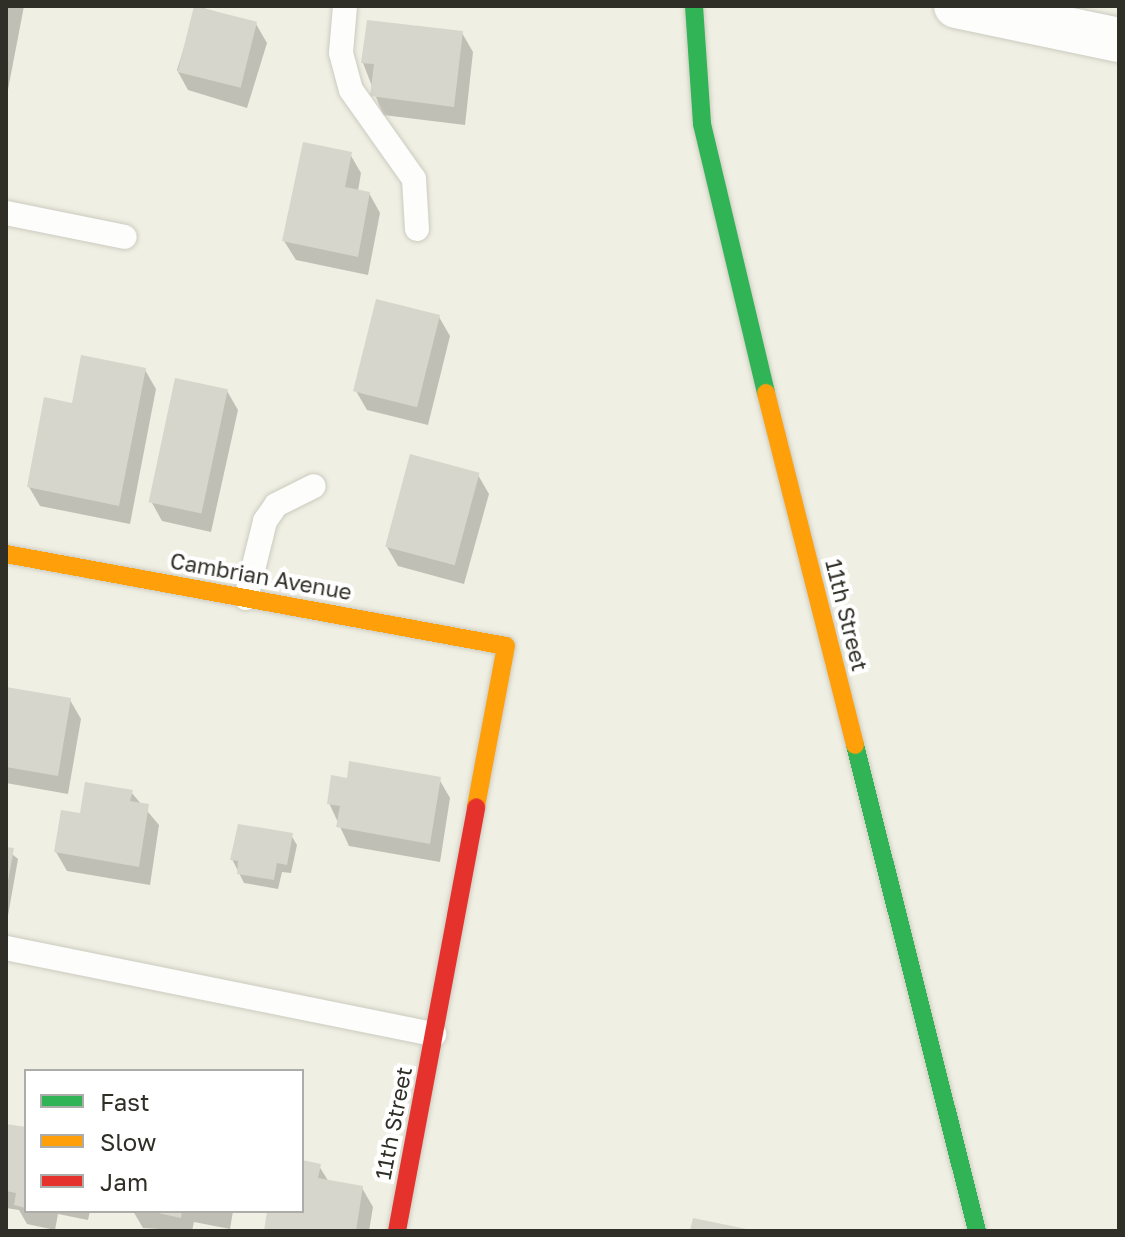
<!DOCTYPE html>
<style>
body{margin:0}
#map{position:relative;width:1125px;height:1237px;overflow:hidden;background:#efefe3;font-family:"Golos Text",sans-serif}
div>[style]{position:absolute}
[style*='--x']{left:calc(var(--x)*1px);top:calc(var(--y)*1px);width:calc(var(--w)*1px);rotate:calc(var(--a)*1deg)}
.shadow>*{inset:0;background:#0003}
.building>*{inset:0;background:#d7d6cd;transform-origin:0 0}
.roads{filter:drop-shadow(0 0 2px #cccbc1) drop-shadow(0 0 2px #cccbc1)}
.lane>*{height:24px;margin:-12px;padding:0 12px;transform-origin:12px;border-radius:12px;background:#fdfdfb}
.street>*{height:44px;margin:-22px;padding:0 22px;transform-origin:22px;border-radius:22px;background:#fdfdfb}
.fast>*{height:18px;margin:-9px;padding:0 9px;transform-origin:9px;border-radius:9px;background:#30b455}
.slow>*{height:18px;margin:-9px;padding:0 9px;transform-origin:9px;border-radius:9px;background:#ff9f0a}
.jam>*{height:18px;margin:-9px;padding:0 9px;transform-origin:9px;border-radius:9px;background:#e5322d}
span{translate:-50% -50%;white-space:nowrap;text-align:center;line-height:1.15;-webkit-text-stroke:8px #fff;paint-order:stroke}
.street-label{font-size:22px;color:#302f27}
.frame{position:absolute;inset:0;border:8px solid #302f27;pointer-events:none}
.legend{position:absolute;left:24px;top:1069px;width:280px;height:144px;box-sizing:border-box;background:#fff;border:2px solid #acaca9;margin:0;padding:10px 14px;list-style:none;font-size:24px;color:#302f27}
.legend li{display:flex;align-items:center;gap:16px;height:40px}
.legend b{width:40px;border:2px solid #acaca9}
</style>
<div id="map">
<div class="shadow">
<i style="clip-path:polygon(6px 6px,24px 6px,6px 100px)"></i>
<i style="clip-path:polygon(197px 6px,256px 24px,267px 43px,247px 108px,188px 90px,177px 70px)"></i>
<i style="clip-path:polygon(462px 33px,473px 52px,465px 125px,383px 115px,363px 63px)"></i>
<i style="clip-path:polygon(350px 154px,361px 173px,358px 191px,369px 193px,380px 213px,368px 275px,296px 260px,284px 241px)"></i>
<i style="clip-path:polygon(439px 317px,450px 336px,428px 425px,367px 410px,356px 391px)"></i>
<i style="clip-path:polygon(145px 370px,156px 389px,130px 524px,40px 506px,29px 487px,73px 405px)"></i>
<i style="clip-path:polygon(227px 391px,238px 410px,211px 532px,162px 521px,151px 501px)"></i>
<i style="clip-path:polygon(478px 475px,489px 494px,464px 584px,398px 566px,387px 547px)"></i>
<i style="clip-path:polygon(6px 689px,70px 700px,81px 719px,68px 794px,6px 783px)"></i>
<i style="clip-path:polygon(439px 779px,450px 798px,440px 862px,349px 846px,329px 803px,348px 780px)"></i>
<i style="clip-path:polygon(131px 792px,159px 825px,150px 885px,67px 871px,56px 852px,82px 816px)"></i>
<i style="clip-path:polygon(291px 835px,297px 845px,291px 873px,282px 872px,278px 889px,244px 883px,232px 859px)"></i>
<i style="clip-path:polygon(6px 849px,18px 859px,7px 921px,6px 921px)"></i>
<i style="clip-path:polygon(6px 1126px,26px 1130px,26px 1211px,90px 1211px,88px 1220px,58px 1214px,55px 1230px,27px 1224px,19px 1210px,6px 1208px)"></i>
<i style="clip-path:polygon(302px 1162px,319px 1166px,329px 1182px,362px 1188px,373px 1207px,369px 1231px,266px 1231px,269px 1211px,302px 1211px)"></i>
<i style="clip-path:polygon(133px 1211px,233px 1211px,230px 1229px,194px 1222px,192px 1231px,143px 1228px)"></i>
</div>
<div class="building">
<i style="left:194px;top:6px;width:65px;height:68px;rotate:14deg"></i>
<i style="clip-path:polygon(367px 20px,463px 31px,454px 107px,370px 96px,374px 64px,361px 63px)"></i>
<i style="clip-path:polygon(303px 142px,352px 152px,345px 187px,370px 192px,358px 257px,282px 241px)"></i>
<i style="left:376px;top:299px;width:66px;height:95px;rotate:14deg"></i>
<i style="clip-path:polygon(81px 355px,146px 368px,119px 506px,27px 487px,44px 397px,72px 403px)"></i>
<i style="left:175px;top:378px;width:54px;height:127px;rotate:12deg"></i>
<i style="left:410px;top:454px;width:72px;height:96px;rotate:15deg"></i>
<i style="clip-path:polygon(6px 687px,71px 698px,58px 776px,6px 767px)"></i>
<i style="clip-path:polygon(349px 761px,441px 777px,430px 844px,336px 827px,340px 806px,327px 804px,331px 775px,347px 778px)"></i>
<i style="clip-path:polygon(85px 782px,133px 790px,130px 801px,149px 804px,139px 867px,54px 852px,61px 810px,80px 813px)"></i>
<i style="clip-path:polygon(238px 824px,293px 833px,287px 865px,277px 863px,274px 880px,237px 874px,238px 861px,230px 860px)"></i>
<i style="clip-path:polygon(6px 847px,14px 848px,8px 881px,6px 881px)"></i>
<i style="clip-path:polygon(6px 1124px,26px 1127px,26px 1208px,14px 1205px,16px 1193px,6px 1191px)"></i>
<i style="clip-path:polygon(302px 1160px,321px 1164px,318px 1178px,363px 1186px,356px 1231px,264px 1231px,267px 1211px,302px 1211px)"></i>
<i style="clip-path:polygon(149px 1211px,182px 1211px,181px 1218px)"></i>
<i style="clip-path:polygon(693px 1218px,751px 1230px,751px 1231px,690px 1231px)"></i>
</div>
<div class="roads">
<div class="lane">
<i style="--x:345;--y:6;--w:47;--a:94.9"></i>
<i style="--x:341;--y:53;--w:38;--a:75"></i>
<i style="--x:351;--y:90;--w:109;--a:54.7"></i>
<i style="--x:414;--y:179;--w:50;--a:86.6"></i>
<i style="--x:6;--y:213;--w:121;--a:11.4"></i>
<i style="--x:246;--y:598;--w:79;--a:-76.1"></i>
<i style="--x:265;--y:521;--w:19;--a:-55"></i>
<i style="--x:276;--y:505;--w:42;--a:-26.6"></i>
<i style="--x:6;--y:948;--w:437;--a:11.4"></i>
</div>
<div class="street">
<i style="--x:956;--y:6;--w:167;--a:11.8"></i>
</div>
<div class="fast">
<i style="--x:694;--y:6;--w:118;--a:86.1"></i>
<i style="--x:702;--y:124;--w:277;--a:76.6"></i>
<i style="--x:855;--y:745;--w:501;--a:75.91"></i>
</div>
<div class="slow">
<i style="--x:766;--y:393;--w:363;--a:75.8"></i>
<i style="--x:6;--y:554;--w:508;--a:10.43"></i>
<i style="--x:506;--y:646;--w:164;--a:100.6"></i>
</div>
<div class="jam">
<i style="--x:397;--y:1231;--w:431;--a:-79.4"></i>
</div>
</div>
<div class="street-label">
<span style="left:261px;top:576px;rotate:10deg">Cambrian Avenue</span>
<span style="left:847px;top:615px;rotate:76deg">11th Street</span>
<span style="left:393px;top:1123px;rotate:-79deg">11th Street</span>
</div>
<div class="frame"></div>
<ul class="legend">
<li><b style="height:10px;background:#30b455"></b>Fast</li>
<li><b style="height:10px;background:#ff9f0a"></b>Slow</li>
<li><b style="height:10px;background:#e5322d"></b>Jam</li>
</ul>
</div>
